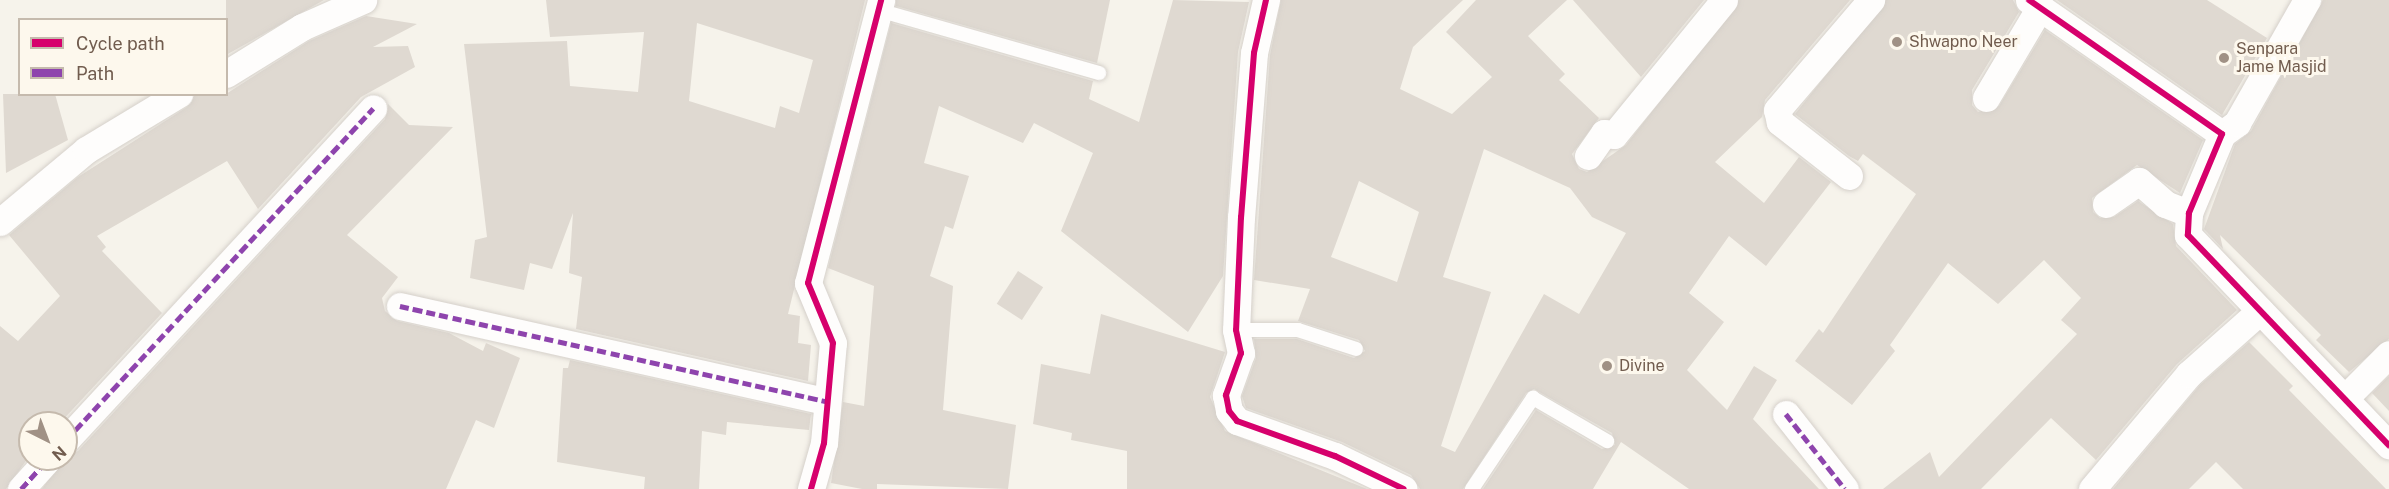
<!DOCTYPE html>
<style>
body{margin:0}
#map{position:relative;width:2389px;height:489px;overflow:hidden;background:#f6f3eb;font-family:"Public Sans",sans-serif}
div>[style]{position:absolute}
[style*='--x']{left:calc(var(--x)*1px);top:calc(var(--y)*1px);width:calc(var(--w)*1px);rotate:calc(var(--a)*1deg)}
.building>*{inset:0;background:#dfd9d1;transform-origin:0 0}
.roads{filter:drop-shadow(0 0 2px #d5d0ca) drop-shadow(0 0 2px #d5d0ca)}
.lane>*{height:14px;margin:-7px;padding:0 7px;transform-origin:7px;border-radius:7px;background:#fefdfc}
.street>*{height:27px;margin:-13.5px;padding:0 13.5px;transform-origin:13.5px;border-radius:13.5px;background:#fefdfc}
.quiet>*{height:4.5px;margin-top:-2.25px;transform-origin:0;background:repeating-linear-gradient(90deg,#8e44ad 0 9px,transparent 0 13.5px)}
.cycleway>*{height:6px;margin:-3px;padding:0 3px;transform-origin:3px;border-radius:3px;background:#d6006c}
.dots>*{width:16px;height:16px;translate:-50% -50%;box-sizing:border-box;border:3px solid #fdf8ed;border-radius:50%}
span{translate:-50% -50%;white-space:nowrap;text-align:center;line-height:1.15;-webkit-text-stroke:6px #fdf8ed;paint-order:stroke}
.poi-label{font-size:16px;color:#715c4e}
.left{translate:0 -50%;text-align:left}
.legend{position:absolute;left:18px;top:18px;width:210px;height:78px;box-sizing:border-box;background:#fdf8ed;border:2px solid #c5baad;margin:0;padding:8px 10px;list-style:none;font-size:18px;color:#715c4e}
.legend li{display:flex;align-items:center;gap:12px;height:30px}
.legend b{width:30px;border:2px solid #c5baad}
.north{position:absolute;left:18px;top:411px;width:60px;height:60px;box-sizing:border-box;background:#fdf8ed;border:2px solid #c5baad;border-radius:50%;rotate:138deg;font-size:16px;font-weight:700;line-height:24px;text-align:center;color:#715c4e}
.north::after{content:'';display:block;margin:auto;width:21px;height:27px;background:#a09185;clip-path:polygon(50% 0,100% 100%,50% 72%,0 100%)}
</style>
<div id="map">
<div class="building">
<i style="clip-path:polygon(226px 0,324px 0,226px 55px)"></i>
<i style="clip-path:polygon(evenodd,546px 0,865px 0,788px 314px,800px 316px,798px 343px,811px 345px,808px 381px,576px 329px,582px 277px,569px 273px,573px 213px,552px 269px,530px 263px,524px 290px,470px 278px,475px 240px,487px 237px,464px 44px,567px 41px,570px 86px,638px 92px,644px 32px,550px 37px,546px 0,697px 23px,813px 60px,799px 113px,780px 106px,775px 128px,689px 101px,697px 23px)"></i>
<i style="clip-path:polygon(896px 0,1110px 0,1097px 63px,896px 6px)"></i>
<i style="clip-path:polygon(1173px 0,1249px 2px,1238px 52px,1223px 276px,1188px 332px,1061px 231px,1093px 153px,1034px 123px,1023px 143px,939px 106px,924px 163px,969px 176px,953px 229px,945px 226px,930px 276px,953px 286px,943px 410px,1016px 425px,1008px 489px,877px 484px,877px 489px,862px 489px,831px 483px,843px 402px,864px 406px,874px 286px,828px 268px,891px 23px,1093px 81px,1089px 99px,1139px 122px)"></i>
<i style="clip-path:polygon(evenodd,1281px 0,1463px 0,1413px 47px,1400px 89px,1452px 114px,1492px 77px,1446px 32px,1476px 0,1567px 0,1528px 36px,1565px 74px,1559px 80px,1599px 118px,1572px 154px,1579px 169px,1587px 172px,1626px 145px,1739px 0,1850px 0,1765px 100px,1762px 117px,1715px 162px,1764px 203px,1799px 157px,1831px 182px,1766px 266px,1729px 236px,1689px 293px,1724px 322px,1687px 370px,1727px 410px,1754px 366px,1777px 380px,1753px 419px,1819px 489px,1689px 489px,1621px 442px,1593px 489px,1483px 489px,1536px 410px,1602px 449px,1615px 445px,1612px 433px,1534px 389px,1526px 393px,1463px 489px,1420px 489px,1411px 475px,1342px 442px,1246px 408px,1242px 396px,1256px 358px,1254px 339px,1297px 339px,1354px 358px,1365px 351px,1359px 340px,1298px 321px,1310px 289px,1254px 280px,1270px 55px,1281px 0,1484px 149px,1570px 188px,1592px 217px,1626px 233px,1579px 314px,1544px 294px,1455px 452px,1441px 446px,1491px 292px,1443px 277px,1484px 149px,1281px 0,1359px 181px,1419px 212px,1397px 282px,1331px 257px,1359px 181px)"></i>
<i style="clip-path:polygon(1573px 0,1704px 0,1641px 77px)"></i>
<i style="clip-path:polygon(1886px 0,2013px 0,2019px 12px,1972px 90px,1972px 105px,1978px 112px,1999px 106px,2045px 30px,2203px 140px,2180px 193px,2137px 165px,2092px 198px,2093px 212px,2100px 218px,2114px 217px,2138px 201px,2173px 224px,2176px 246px,2237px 310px,2177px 364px,2096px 460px,2051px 418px,1981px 489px,1883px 489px,1930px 452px,1939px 477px,2077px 334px,2061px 320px,2081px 298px,2044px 260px,1998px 304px,1948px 263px,1890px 345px,1895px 351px,1852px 405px,1795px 361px,1819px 329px,1823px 333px,1916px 194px,1863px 154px,1858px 161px,1849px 156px,1795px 114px)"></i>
<i style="clip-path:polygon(2057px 0,2207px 0,2267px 38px,2222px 115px)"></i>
<i style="clip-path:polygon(2323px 0,2389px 0,2389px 339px,2349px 372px,2316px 340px,2321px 335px,2220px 235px,2223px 249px,2204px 229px,2235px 144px,2251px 131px)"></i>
<i style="clip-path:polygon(366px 16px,417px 24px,373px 47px,408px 46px,415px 67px,361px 97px,258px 209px,227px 161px,97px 236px,106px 247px,102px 251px,162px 313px,60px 423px,30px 423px,30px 455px,6px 489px,0 489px,0 326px,18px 341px,60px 296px,9px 235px,78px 177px,187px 107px,195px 94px,226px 94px,309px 41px)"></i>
<i style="clip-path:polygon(3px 94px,55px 94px,68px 140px,6px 173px)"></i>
<i style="clip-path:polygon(388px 104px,409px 125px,453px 127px,347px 235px,398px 277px,382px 298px,385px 311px,397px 321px,449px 333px,483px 351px,486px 343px,520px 358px,494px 428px,476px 420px,446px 489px,42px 489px,66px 455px,78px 451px,385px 119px)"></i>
<i style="left:1018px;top:271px;width:30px;height:39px;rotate:33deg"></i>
<i style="clip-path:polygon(1101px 314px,1225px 352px,1210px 397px,1225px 431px,1367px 489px,1127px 489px,1127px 451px,1071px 440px,1072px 433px,1033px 424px,1041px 364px,1090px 374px)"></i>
<i style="clip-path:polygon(2249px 342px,2293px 386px,2289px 390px,2386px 489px,2243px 489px,2216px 462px,2189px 489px,2113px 489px,2200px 385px)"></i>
<i style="clip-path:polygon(570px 360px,811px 414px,809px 430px,727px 422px,726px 435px,702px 431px,699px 489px,644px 489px,645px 477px,557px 462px,563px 368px,568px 368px)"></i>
<i style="clip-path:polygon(2389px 376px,2389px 411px,2372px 393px)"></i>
</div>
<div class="roads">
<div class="lane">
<i style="--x:878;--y:10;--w:230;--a:15.9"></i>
<i style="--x:1236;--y:330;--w:62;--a:0"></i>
<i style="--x:1298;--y:330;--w:61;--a:18.1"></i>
<i style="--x:1472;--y:489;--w:110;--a:-56.2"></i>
<i style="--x:1533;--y:398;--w:86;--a:30.2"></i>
</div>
<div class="street">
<i style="--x:1266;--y:0;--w:54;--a:102.8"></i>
<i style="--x:1254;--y:53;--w:165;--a:94.5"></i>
<i style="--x:1241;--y:217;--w:113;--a:92.5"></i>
<i style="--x:1236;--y:330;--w:24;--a:78"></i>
<i style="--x:1241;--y:353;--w:45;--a:109.7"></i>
<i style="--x:1226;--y:395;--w:16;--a:79"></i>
<i style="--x:1229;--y:411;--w:13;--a:51"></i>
<i style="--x:1237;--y:421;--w:104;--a:19.7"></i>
<i style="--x:1335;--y:456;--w:76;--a:25.6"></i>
<i style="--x:2029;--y:0;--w:235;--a:34.8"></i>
<i style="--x:2222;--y:134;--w:86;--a:112.7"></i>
<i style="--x:2189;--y:213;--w:22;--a:93"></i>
<i style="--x:2188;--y:235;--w:291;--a:46.3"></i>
<i style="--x:226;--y:74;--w:89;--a:-31.7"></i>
<i style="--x:302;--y:27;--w:67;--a:-23.9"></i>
<i style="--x:1986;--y:98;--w:106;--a:-59.3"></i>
<i style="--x:2222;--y:134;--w:19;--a:-36"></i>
<i style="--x:2237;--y:123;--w:142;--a:-60.4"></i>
<i style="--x:1588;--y:156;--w:28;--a:-55"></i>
<i style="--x:1604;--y:133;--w:10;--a:11"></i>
<i style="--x:1614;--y:135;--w:174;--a:-50.8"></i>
<i style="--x:1849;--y:176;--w:88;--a:-142"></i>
<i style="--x:1780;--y:122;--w:12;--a:-104"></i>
<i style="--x:1777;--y:110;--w:145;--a:-49.5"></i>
<i style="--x:2106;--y:204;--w:40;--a:-34.9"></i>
<i style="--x:2139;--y:181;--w:35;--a:41"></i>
<i style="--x:2165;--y:204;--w:26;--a:21"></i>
<i style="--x:0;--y:222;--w:112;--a:-39.9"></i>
<i style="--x:86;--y:150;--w:109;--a:-31.1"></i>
<i style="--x:400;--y:306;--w:436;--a:12.6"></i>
<i style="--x:2345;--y:398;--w:62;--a:-45"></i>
<i style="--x:1786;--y:414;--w:95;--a:51.8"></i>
<i style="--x:66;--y:440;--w:452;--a:-47.2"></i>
<i style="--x:21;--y:489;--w:40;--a:-48"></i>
<i style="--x:811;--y:489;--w:48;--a:-74.2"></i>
<i style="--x:824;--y:443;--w:100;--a:-84.9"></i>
<i style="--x:833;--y:343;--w:65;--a:-112.6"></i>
<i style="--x:808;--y:283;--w:292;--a:-75.5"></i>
<i style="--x:2092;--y:489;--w:150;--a:-49.9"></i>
<i style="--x:2189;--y:374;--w:95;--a:-41.6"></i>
</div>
</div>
<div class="quiet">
<i style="--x:400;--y:306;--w:436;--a:12.6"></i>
<i style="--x:1786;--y:414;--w:95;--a:51.8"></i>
<i style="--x:66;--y:440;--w:452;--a:-47.2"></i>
<i style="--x:21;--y:489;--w:40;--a:-48"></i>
</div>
<div class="cycleway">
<i style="--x:1266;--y:0;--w:54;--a:102.8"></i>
<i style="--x:1254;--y:53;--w:165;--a:94.5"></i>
<i style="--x:1241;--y:217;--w:113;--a:92.5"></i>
<i style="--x:1236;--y:330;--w:24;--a:78"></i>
<i style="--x:1241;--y:353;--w:45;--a:109.7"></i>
<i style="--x:1226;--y:395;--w:16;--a:79"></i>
<i style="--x:1229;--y:411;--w:13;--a:51"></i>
<i style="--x:1237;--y:421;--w:104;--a:19.7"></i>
<i style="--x:1335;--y:456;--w:76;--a:25.6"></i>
<i style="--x:2029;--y:0;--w:235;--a:34.8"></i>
<i style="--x:2222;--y:134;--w:86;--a:112.7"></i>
<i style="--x:2189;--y:213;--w:22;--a:93"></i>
<i style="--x:2188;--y:235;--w:291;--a:46.3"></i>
<i style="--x:811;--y:489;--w:48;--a:-74.2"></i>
<i style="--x:824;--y:443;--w:100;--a:-84.9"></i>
<i style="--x:833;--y:343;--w:65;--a:-112.6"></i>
<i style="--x:808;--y:283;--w:292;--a:-75.5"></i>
</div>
<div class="dots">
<i style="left:1897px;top:42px;background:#a09185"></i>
<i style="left:2224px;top:58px;background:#a09185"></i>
<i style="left:1607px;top:366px;background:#a09185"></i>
</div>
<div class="poi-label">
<span class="left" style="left:1909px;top:42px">Shwapno Neer</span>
<span class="left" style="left:2236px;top:58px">Senpara<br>Jame Masjid</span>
<span class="left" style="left:1619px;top:366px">Divine</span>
</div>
<ul class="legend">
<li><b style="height:8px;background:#d6006c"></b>Cycle path</li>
<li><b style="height:8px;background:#8e44ad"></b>Path</li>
</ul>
<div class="north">N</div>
</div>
